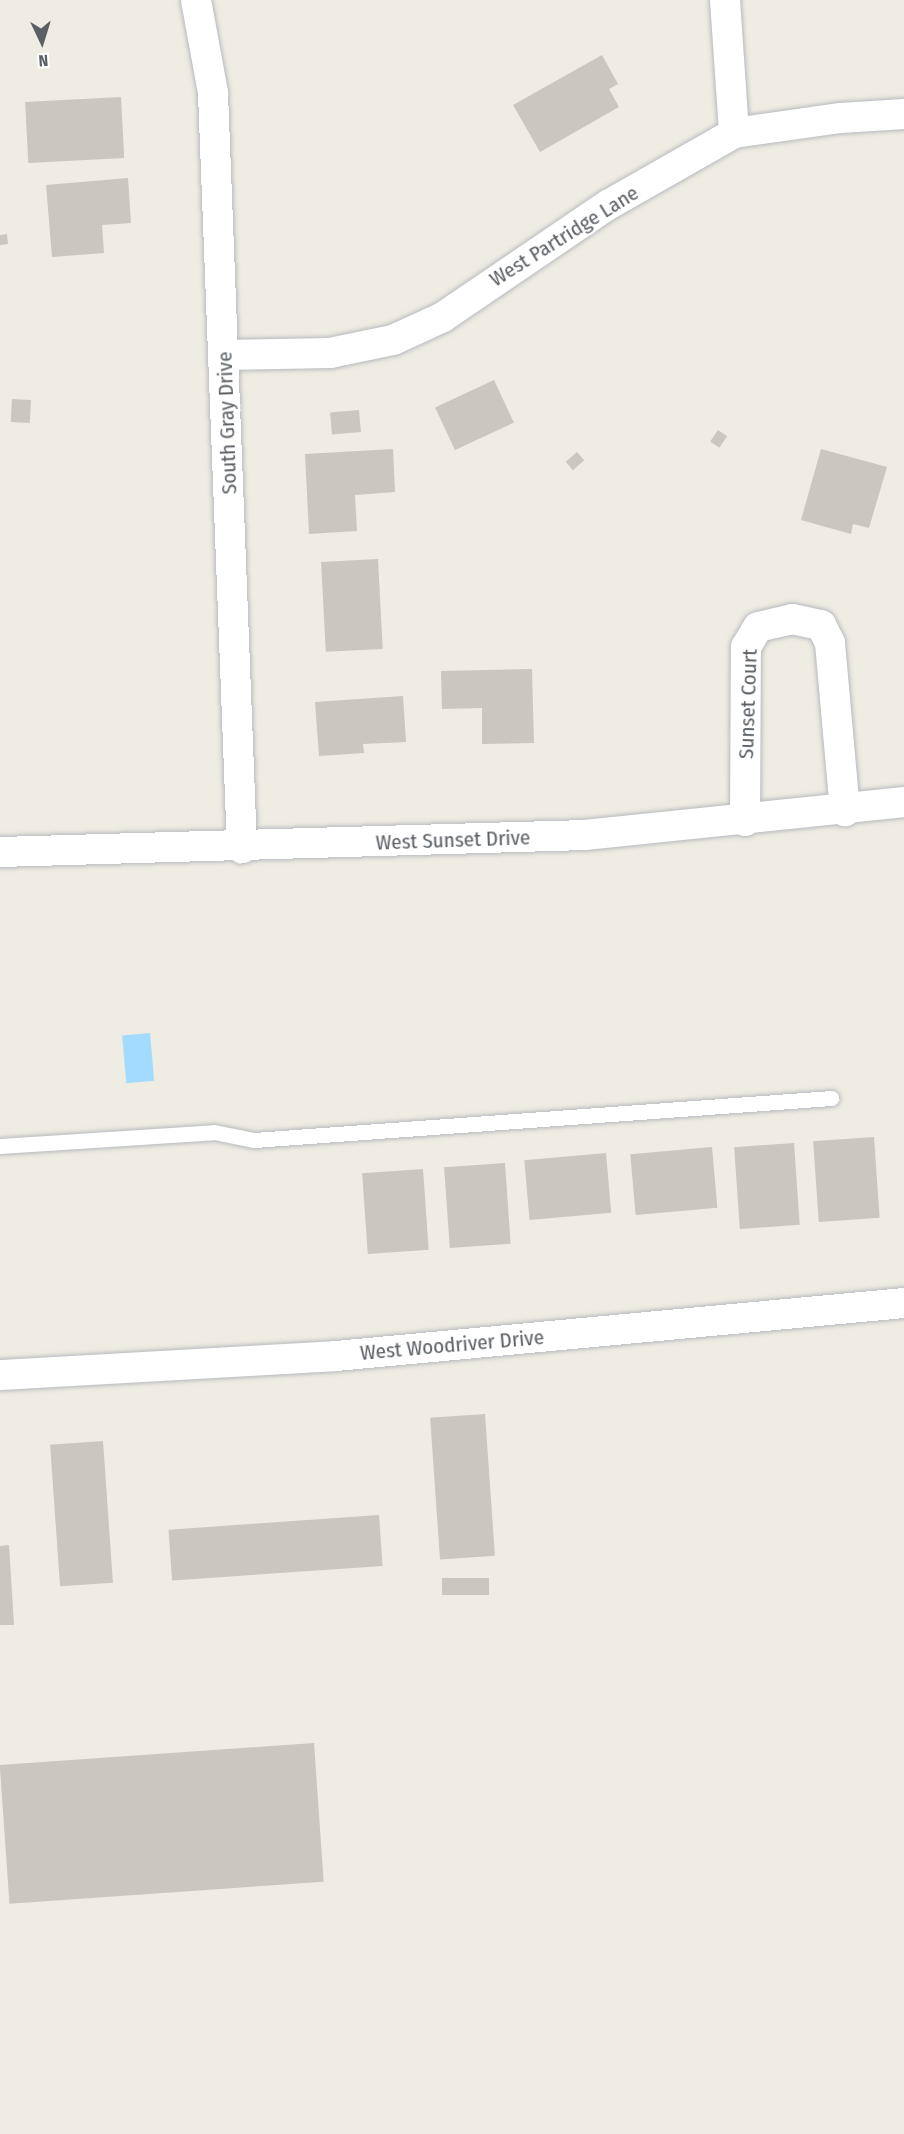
<!DOCTYPE html>
<style>
body{margin:0}
#map{position:relative;width:904px;height:2134px;overflow:hidden;background:#efece3;font-family:"Fira Sans Condensed",sans-serif}
div>[style]{position:absolute}
[style*='--x']{left:calc(var(--x)*1px);top:calc(var(--y)*1px);width:calc(var(--w)*1px);rotate:calc(var(--a)*1deg)}
.water>*{inset:0;background:#a3dbff;transform-origin:0 0}
.building>*{inset:0;background:#cac6c0;transform-origin:0 0}
.roads{filter:drop-shadow(0 0 2px #b6babe) drop-shadow(0 0 2px #b6babe)}
.lane>*{height:15px;margin:-7.5px;padding:0 7.5px;transform-origin:7.5px;border-radius:7.5px;background:#fff}
.street>*{height:30px;margin:-15px;padding:0 15px;transform-origin:15px;border-radius:15px;background:#fff}
span{translate:-50% -50%;white-space:nowrap;text-align:center;line-height:1.15;-webkit-text-stroke:5px #fff;paint-order:stroke}
.street-label{font-size:21px;color:#5b6065}
.north{position:absolute;left:12px;top:12px;width:60px;height:60px;-webkit-text-stroke:4px #fff;paint-order:stroke;rotate:176deg;font-size:16px;font-weight:700;line-height:24px;text-align:center;color:#5b6065}
.north::after{content:'';display:block;margin:auto;width:21px;height:27px;background:#5b6065;clip-path:polygon(50% 0,100% 100%,50% 72%,0 100%)}
</style>
<div id="map">
<div class="water">
<i style="left:150px;top:1033px;width:48px;height:28px;rotate:85deg"></i>
</div>
<div class="building">
<i style="clip-path:polygon(602px 55px,618px 84px,609px 89px,619px 107px,540px 152px,513px 105px)"></i>
<i style="left:121px;top:97px;width:61px;height:96px;rotate:87deg"></i>
<i style="clip-path:polygon(128px 178px,131px 223px,102px 225px,104px 253px,52px 257px,46px 185px)"></i>
<i style="clip-path:polygon(7px 234px,8px 244px,0 245px,0 235px)"></i>
<i style="left:494px;top:380px;width:47px;height:65px;rotate:65deg"></i>
<i style="left:12px;top:399px;width:19px;height:23px;rotate:3deg"></i>
<i style="left:359px;top:410px;width:22px;height:29px;rotate:85deg"></i>
<i style="left:718px;top:430px;width:11px;height:14px;rotate:34deg"></i>
<i style="clip-path:polygon(393px 449px,395px 492px,355px 495px,357px 531px,309px 534px,305px 454px)"></i>
<i style="clip-path:polygon(821px 449px,887px 467px,869px 528px,853px 524px,851px 534px,801px 520px)"></i>
<i style="left:577px;top:452px;width:11px;height:15px;rotate:49deg"></i>
<i style="left:378px;top:559px;width:90px;height:57px;rotate:87deg"></i>
<i style="clip-path:polygon(532px 669px,534px 743px,482px 744px,482px 708px,442px 709px,441px 671px)"></i>
<i style="clip-path:polygon(403px 696px,406px 742px,363px 744px,364px 753px,319px 756px,315px 702px)"></i>
<i style="left:874px;top:1137px;width:81px;height:61px;rotate:86deg"></i>
<i style="left:794px;top:1143px;width:82px;height:60px;rotate:86deg"></i>
<i style="left:712px;top:1147px;width:61px;height:82px;rotate:85deg"></i>
<i style="left:606px;top:1153px;width:60px;height:82px;rotate:85deg"></i>
<i style="left:505px;top:1163px;width:81px;height:61px;rotate:86deg"></i>
<i style="left:423px;top:1169px;width:81px;height:61px;rotate:86deg"></i>
<i style="left:485px;top:1414px;width:142px;height:55px;rotate:86deg"></i>
<i style="left:103px;top:1441px;width:142px;height:53px;rotate:86deg"></i>
<i style="left:379px;top:1515px;width:51px;height:211px;rotate:86deg"></i>
<i style="clip-path:polygon(9px 1545px,14px 1625px,0 1625px,0 1546px)"></i>
<i style="left:489px;top:1578px;width:17px;height:47px;rotate:90deg"></i>
<i style="left:314px;top:1743px;width:139px;height:315px;rotate:86deg"></i>
</div>
<div class="roads">
<div class="lane">
<i style="--x:0;--y:1146;--w:214;--a:-3.7"></i>
<i style="--x:214;--y:1132;--w:41;--a:11.3"></i>
<i style="--x:254;--y:1140;--w:579;--a:-4.16"></i>
</div>
<div class="street">
<i style="--x:196;--y:0;--w:95;--a:79.6"></i>
<i style="--x:213;--y:93;--w:756;--a:87.8"></i>
<i style="--x:725;--y:0;--w:133;--a:86.1"></i>
<i style="--x:225;--y:355;--w:105;--a:-1.1"></i>
<i style="--x:330;--y:353;--w:64;--a:-11.7"></i>
<i style="--x:393;--y:340;--w:55;--a:-24.7"></i>
<i style="--x:443;--y:317;--w:199;--a:-34.2"></i>
<i style="--x:608;--y:205;--w:145;--a:-29.7"></i>
<i style="--x:734;--y:133;--w:108;--a:-8"></i>
<i style="--x:841;--y:118;--w:63;--a:-3.6"></i>
<i style="--x:745;--y:821;--w:174;--a:-89.7"></i>
<i style="--x:746;--y:647;--w:23;--a:-59"></i>
<i style="--x:758;--y:627;--w:35;--a:-13"></i>
<i style="--x:792;--y:619;--w:30;--a:12"></i>
<i style="--x:821;--y:625;--w:20;--a:63"></i>
<i style="--x:830;--y:643;--w:169;--a:84.9"></i>
<i style="--x:0;--y:852;--w:585;--a:-1.66"></i>
<i style="--x:585;--y:835;--w:321;--a:-5.9"></i>
<i style="--x:0;--y:1375;--w:337;--a:-3.2"></i>
<i style="--x:336;--y:1356;--w:570;--a:-5.33"></i>
</div>
</div>
<div class="street-label">
<span style="left:564px;top:236px;rotate:-32deg">West Partridge Lane</span>
<span style="left:227px;top:423px;rotate:-92deg">South Gray Drive</span>
<span style="left:748px;top:704px;rotate:-88deg">Sunset Court</span>
<span style="left:453px;top:840px;rotate:-2deg">West Sunset Drive</span>
<span style="left:452px;top:1345px;rotate:-5deg">West Woodriver Drive</span>
</div>
<div class="north">N</div>
</div>
